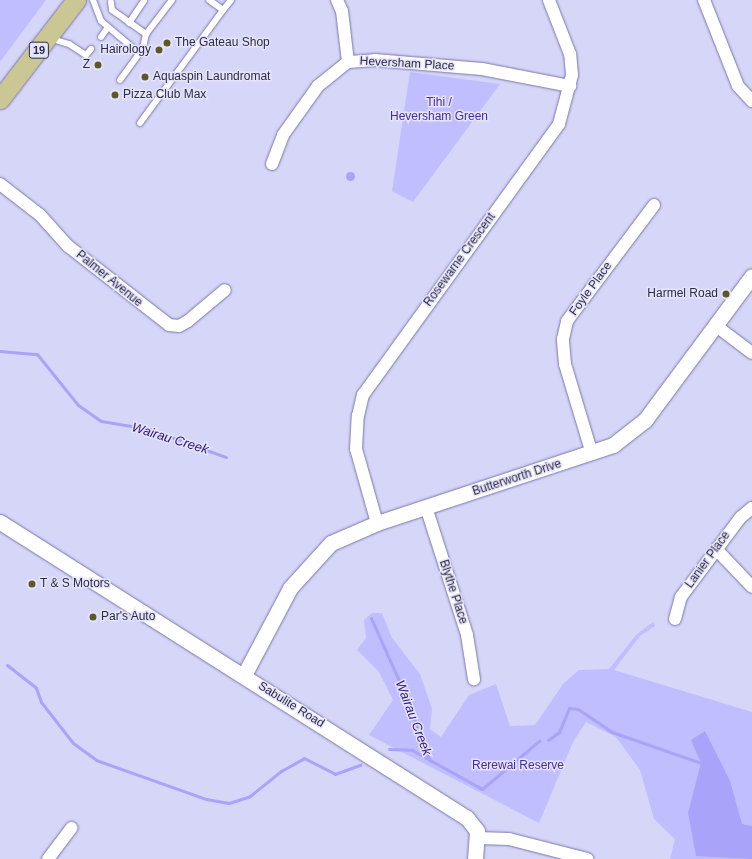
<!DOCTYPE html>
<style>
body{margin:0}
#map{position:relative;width:752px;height:859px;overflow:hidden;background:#d6d6f9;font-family:Arial,sans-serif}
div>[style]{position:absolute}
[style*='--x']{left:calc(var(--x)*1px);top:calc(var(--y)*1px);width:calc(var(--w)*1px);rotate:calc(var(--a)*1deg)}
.green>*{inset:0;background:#c0befe}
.water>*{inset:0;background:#a9a3f9}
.round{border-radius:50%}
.stream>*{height:3px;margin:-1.5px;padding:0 1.5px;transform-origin:1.5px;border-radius:1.5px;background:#a9a3f9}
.roads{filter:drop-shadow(0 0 1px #7976aa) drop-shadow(0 0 1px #7976aa)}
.service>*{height:6px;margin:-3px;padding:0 3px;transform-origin:3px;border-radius:3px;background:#fff}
.minor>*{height:12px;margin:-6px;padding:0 6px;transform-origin:6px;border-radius:6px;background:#fff}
.tertiary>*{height:15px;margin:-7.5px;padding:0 7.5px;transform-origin:7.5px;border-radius:7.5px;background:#fff}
.primary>*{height:19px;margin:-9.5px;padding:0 9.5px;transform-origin:9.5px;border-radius:9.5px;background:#cac794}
.dots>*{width:11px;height:11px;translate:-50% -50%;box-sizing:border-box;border:2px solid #e4e4fc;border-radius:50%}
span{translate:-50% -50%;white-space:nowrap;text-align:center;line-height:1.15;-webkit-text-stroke:3px #e4e4fc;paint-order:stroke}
.shield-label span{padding:1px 3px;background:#e4e4fc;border:1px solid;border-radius:3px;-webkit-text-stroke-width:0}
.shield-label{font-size:11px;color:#2c2b41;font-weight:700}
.poi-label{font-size:12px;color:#2c2b41}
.left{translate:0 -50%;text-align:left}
.right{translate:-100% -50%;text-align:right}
.street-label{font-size:12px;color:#2c2b41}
.park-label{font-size:12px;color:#472aa4}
.water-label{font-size:13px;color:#2e1572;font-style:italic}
</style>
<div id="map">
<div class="green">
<i style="clip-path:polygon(0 0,46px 0,0 62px)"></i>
<i style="clip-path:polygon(410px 72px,500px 84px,413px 202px,392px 191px)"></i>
<i style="clip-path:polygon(372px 613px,382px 613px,392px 638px,420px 674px,432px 709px,430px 729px,441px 737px,469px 695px,496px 684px,510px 726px,535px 725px,563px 684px,579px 670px,609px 669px,636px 635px,653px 622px,655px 626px,640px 636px,614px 670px,752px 712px,752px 859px,670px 859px,675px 839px,654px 819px,640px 770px,616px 737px,586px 722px,573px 742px,539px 823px,369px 735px,393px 700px,379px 672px,357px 650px,366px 638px,364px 620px)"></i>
</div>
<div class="water">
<i class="round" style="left:345.5px;top:171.5px;width:9px;height:9px"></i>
<i style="clip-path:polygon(705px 731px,730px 781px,742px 824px,752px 826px,752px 859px,696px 856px,688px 813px,701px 763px,691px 740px)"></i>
</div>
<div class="stream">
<i style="--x:0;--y:351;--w:37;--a:5"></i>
<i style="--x:37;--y:354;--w:65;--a:51.2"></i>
<i style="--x:78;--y:405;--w:28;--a:35"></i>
<i style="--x:101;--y:421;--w:49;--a:9.5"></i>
<i style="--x:149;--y:429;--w:82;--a:20"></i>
<i style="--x:371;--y:618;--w:73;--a:65.9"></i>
<i style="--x:401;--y:685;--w:81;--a:69.1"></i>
<i style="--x:7;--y:665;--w:37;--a:38"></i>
<i style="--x:36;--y:688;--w:15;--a:70"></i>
<i style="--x:41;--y:702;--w:52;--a:52"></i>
<i style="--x:73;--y:743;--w:29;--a:36"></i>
<i style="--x:96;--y:760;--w:117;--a:19.5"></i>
<i style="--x:206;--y:799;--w:23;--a:10"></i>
<i style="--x:229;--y:803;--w:22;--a:-18"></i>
<i style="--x:250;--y:796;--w:40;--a:-39"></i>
<i style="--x:281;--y:771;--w:26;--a:-29"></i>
<i style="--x:304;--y:758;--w:35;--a:27"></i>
<i style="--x:335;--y:774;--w:27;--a:-20"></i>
<i style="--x:548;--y:740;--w:14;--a:-36"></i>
<i style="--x:559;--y:732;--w:26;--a:-67"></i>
<i style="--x:569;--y:708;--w:9;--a:6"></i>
<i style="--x:578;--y:709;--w:41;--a:34.1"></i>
<i style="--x:612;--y:732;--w:94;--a:19.2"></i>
<i style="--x:389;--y:749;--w:23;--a:2"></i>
<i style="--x:412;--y:750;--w:80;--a:29.1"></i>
<i style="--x:482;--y:789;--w:75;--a:-40.1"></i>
</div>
<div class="roads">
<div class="service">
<i style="--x:93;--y:0;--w:22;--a:69"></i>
<i style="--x:101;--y:21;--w:50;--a:40.1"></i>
<i style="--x:111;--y:2;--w:8;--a:83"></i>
<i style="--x:112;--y:10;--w:42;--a:35.2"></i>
<i style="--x:223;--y:10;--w:13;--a:-51"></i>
<i style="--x:129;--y:23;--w:27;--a:-56"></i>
<i style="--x:101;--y:37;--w:12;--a:-55"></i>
<i style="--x:49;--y:38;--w:21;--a:17"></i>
<i style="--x:69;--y:44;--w:20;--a:33"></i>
<i style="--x:86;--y:55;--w:8;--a:-50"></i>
<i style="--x:120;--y:80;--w:39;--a:-54"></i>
<i style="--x:143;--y:48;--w:14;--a:-78"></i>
<i style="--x:146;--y:34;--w:43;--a:-52.6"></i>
<i style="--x:140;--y:123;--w:140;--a:-53.7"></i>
<i style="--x:223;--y:10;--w:17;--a:-144"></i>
</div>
<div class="minor">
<i style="--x:337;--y:0;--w:12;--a:66"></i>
<i style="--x:342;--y:11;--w:51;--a:83.3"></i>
<i style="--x:704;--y:0;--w:92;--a:68.4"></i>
<i style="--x:738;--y:86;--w:21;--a:47"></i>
<i style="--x:272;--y:164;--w:31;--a:-69"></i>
<i style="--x:283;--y:135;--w:60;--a:-54.5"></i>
<i style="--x:318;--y:86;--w:38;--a:-39"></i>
<i style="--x:348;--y:62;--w:27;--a:-4"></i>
<i style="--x:375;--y:60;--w:107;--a:4.8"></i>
<i style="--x:482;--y:69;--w:90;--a:10.9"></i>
<i style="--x:0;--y:184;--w:51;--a:37.8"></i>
<i style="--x:40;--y:215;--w:42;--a:47.9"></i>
<i style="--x:68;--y:246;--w:128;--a:38"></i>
<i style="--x:169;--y:325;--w:10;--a:6"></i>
<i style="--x:179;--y:326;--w:10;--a:-29"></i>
<i style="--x:188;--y:321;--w:48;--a:-40"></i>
<i style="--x:715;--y:325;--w:46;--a:37.1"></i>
<i style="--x:592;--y:454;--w:94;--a:-106.7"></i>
<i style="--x:565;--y:364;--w:25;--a:-95"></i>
<i style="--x:563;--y:339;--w:18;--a:-77"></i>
<i style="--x:567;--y:321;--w:145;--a:-53.1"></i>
<i style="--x:426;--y:507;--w:134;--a:72.2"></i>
<i style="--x:467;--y:635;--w:45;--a:81"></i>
<i style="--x:377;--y:523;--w:77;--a:-105.8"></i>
<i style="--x:356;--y:449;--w:33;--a:-87"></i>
<i style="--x:358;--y:416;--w:22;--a:-77"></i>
<i style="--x:363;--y:395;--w:334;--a:-54.1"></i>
<i style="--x:559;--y:124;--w:51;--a:-75.1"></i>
<i style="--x:572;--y:75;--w:21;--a:-95"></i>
<i style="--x:570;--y:54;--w:58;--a:-111.3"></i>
<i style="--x:716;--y:549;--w:52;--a:46.5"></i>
<i style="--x:675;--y:619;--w:23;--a:-75"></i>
<i style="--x:681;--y:597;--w:99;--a:-53.2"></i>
<i style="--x:740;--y:518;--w:16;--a:-40"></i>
<i style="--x:478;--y:838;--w:31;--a:2"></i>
<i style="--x:509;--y:839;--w:81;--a:14.4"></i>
<i style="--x:48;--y:859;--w:39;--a:-53"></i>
</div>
<div class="tertiary">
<i style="--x:0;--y:522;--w:553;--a:32.37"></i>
<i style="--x:467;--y:818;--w:16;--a:52"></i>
<i style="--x:477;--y:831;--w:28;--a:94"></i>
<i style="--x:244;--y:675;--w:98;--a:-62.1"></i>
<i style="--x:290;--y:588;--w:61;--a:-47.7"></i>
<i style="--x:331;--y:543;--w:50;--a:-23.5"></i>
<i style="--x:377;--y:523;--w:249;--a:-18.3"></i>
<i style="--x:613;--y:445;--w:41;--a:-38"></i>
<i style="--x:645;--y:420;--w:179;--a:-53.4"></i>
</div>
<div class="primary">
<i style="--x:0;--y:99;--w:125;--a:-52.5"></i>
</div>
</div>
<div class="dots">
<i style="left:167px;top:43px;background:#5c5926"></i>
<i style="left:159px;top:50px;background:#5c5926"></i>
<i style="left:98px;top:65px;background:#5c5926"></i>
<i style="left:145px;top:77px;background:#5c5926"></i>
<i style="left:115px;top:95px;background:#5c5926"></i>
<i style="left:726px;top:294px;background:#5c5926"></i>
<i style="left:32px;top:584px;background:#5c5926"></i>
<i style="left:93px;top:617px;background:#5c5926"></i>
</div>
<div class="shield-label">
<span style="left:39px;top:50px">19</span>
</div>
<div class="poi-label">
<span class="left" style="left:175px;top:43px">The Gateau Shop</span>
<span class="right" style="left:151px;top:50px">Hairology</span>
<span class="right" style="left:90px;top:65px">Z</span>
<span class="left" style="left:153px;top:77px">Aquaspin Laundromat</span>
<span class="left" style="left:123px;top:95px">Pizza Club Max</span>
<span class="right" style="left:718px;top:294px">Harmel Road</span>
<span class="left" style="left:40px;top:584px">T &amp; S Motors</span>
<span class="left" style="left:101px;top:617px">Par's Auto</span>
</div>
<div class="street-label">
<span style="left:407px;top:64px;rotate:3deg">Heversham Place</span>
<span style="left:460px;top:260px;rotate:-54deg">Rosewarne Crescent</span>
<span style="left:109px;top:279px;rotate:39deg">Palmer Avenue</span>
<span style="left:591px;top:289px;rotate:-54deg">Foyle Place</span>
<span style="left:517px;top:478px;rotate:-18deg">Butterworth Drive</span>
<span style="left:708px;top:560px;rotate:-54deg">Lanier Place</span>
<span style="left:453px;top:592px;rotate:72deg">Blythe Place</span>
<span style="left:291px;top:705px;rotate:32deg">Sabulite Road</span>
</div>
<div class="park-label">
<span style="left:439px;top:110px">Tihi /<br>Heversham Green</span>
<span style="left:518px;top:766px">Rerewai Reserve</span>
</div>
<div class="water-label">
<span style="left:170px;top:439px;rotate:17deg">Wairau Creek</span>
<span style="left:413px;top:718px;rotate:69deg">Wairau Creek</span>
</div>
</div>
